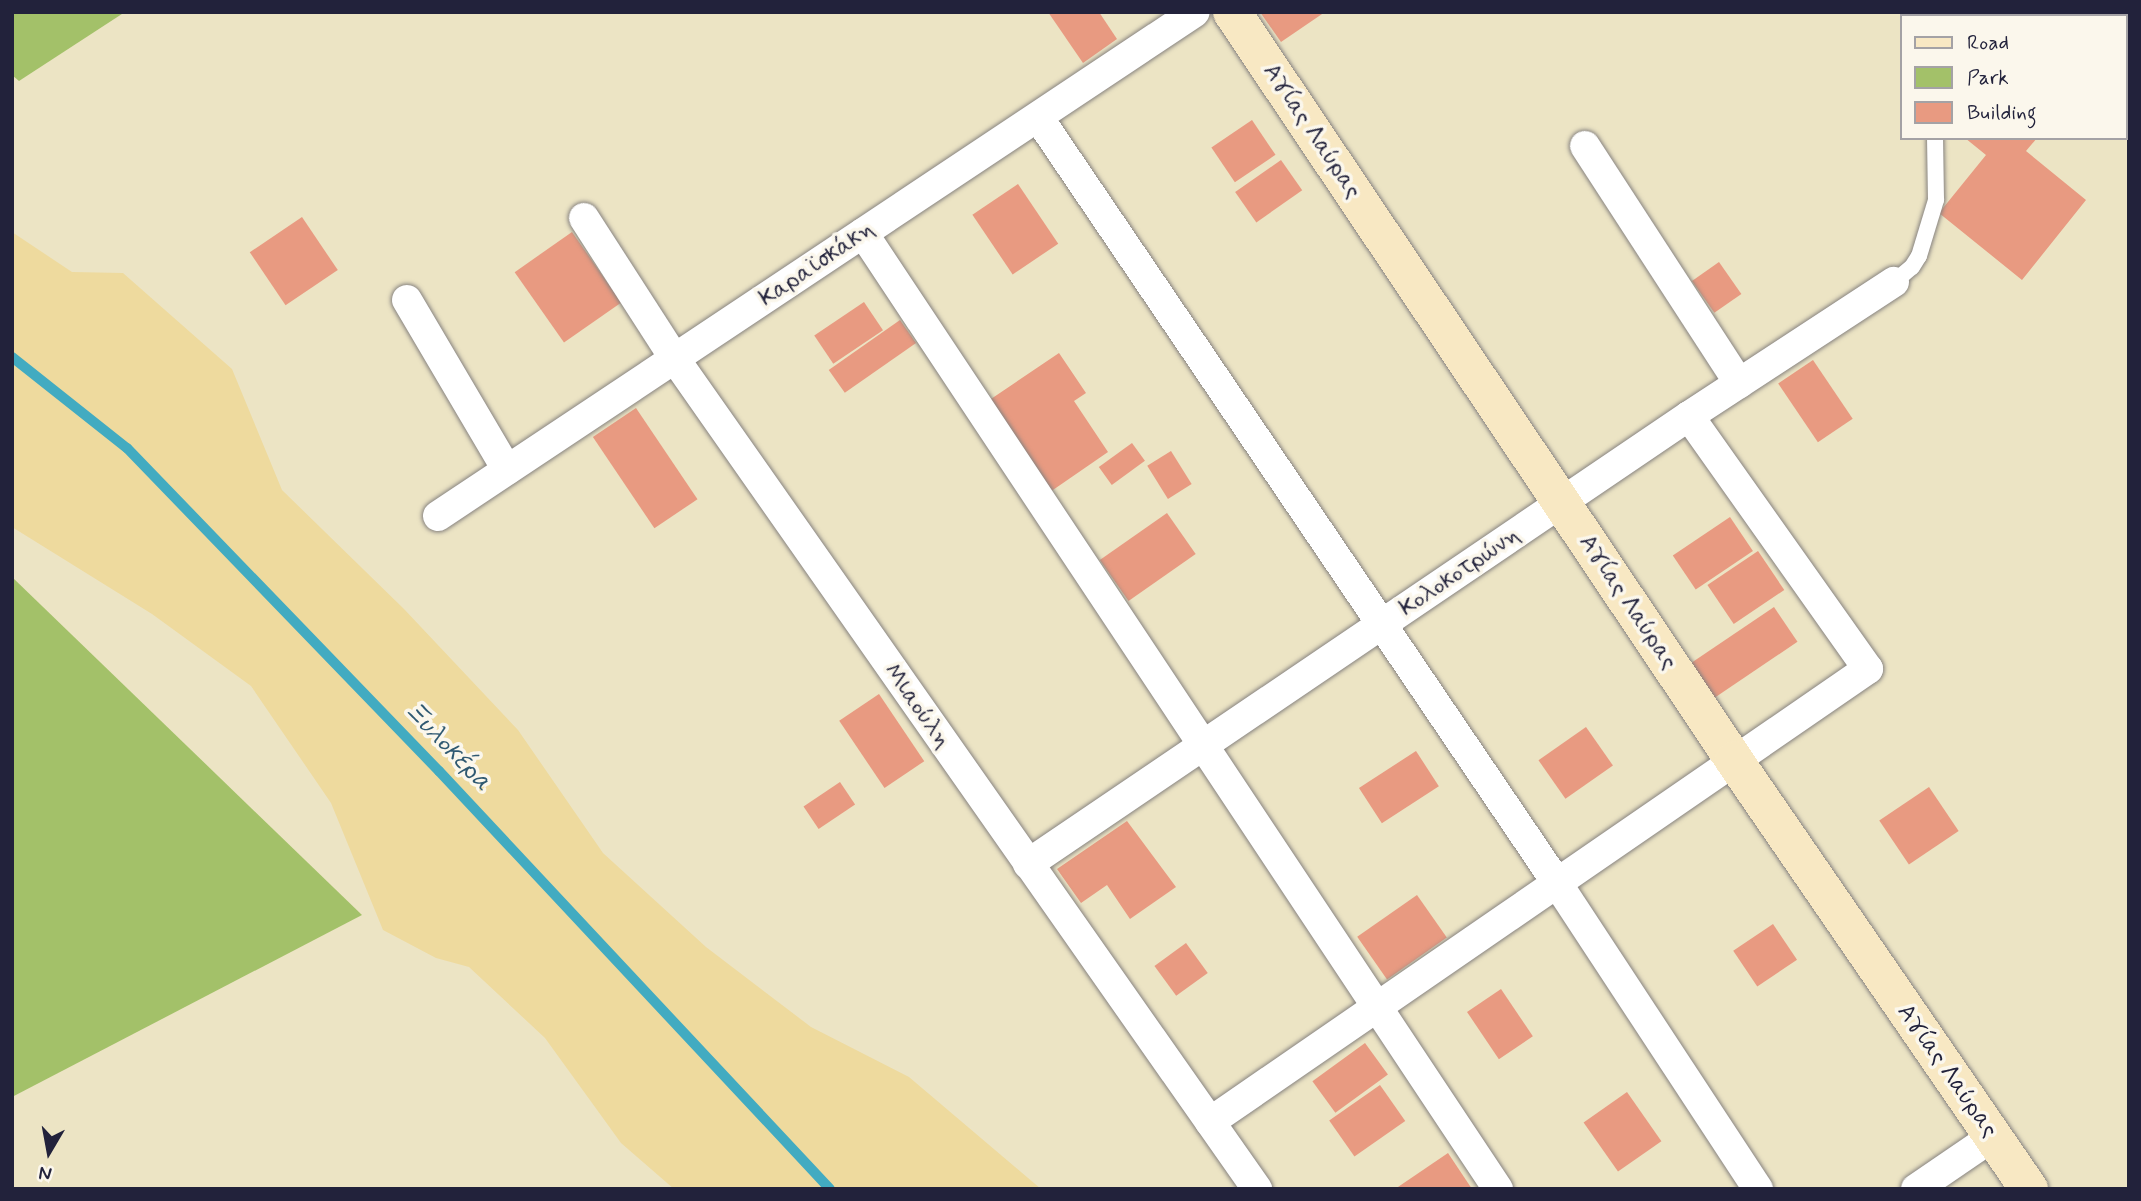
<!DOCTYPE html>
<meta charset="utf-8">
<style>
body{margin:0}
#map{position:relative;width:2141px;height:1201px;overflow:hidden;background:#ece4c4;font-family:Mynerve,sans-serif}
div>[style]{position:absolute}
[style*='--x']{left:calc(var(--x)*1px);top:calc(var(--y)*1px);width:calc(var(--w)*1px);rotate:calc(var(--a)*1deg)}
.green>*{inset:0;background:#a3c169}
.sand>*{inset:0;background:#eeda9e}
.stream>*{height:10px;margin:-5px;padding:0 5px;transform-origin:5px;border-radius:5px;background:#42abc1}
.building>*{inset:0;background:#e89a81;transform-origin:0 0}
.roads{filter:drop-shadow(0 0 2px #878380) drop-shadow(0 0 2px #878380)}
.lane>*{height:16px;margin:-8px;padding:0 8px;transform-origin:8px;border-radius:8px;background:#fff}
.street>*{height:30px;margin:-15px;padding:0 15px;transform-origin:15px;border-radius:15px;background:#fff}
.secondary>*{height:38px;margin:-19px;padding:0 19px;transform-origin:19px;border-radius:19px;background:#f8e8c3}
span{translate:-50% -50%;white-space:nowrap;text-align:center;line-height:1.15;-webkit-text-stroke:7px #fbf7ec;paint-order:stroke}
.street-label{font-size:24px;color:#22223b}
.water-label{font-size:26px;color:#2f5971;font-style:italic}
.frame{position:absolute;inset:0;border:14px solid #22223b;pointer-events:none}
.legend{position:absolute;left:1900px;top:14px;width:228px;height:126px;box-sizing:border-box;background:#fbf7ec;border:2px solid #a4a2a5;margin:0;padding:9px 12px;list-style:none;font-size:21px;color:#22223b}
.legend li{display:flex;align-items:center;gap:14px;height:35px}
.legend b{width:35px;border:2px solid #a4a2a5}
.north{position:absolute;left:14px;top:1117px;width:70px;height:70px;-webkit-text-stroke:5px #fbf7ec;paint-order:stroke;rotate:190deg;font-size:19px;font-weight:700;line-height:28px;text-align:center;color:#22223b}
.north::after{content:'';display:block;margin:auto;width:24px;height:32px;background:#22223b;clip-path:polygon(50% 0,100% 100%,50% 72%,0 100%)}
</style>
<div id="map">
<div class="green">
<i style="clip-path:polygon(12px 12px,125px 12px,19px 81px,12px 75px)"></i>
<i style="clip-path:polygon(12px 577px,362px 915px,12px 1097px)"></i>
</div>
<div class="sand">
<i style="clip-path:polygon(12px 232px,72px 272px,123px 273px,232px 369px,282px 490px,404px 609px,518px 730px,603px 853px,706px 947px,811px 1027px,909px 1077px,1041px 1189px,674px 1189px,621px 1143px,545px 1038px,469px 967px,436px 958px,383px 930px,331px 803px,251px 686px,152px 614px,12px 527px)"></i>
</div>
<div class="stream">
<i style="--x:12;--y:357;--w:147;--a:38.4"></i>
<i style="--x:127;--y:448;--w:449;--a:46"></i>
<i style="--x:439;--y:771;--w:572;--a:46.91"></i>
</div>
<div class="building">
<i style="clip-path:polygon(1048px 12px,1099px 12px,1117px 39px,1083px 63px)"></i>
<i style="clip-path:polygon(1260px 12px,1325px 12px,1281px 42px)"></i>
<i style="left:2029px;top:12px;width:86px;height:5px"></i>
<i style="clip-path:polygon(2125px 21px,2129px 24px,2129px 62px,2125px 59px)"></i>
<i style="left:1252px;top:120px;width:42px;height:49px;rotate:56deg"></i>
<i style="clip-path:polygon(1965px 138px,2037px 138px,2026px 151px,2086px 200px,2022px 280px,1939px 213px,1986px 155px)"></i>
<i style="left:1281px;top:160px;width:37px;height:56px;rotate:55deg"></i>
<i style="left:1018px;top:184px;width:72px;height:55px;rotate:56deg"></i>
<i style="left:302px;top:217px;width:64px;height:63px;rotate:56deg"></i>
<i style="left:572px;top:232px;width:86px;height:70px;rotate:55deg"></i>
<i style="left:1719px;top:262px;width:39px;height:33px;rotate:55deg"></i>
<i style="left:864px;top:302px;width:34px;height:60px;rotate:56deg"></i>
<i style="left:900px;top:320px;width:28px;height:87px;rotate:55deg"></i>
<i style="clip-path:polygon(1059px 353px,1086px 393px,1074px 401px,1108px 452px,1050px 492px,988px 401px)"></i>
<i style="left:1813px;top:360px;width:71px;height:42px;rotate:56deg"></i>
<i style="left:636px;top:408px;width:110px;height:52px;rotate:56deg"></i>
<i style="left:1132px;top:443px;width:22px;height:41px;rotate:54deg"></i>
<i style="left:1171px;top:451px;width:39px;height:28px;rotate:58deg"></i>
<i style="left:1167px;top:513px;width:50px;height:82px;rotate:55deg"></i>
<i style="left:1730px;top:517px;width:41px;height:69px;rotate:56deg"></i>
<i style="left:1758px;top:551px;width:47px;height:61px;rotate:56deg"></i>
<i style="left:1774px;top:607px;width:42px;height:104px;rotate:56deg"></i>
<i style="left:879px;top:694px;width:81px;height:48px;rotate:56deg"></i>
<i style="left:1586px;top:727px;width:47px;height:58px;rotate:55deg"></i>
<i style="left:1416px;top:751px;width:42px;height:68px;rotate:57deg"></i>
<i style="left:840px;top:782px;width:27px;height:44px;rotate:56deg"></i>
<i style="left:1929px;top:787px;width:53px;height:60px;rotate:56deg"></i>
<i style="clip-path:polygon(1127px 821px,1176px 887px,1130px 919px,1107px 885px,1081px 903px,1057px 869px)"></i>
<i style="left:1417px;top:895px;width:52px;height:73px;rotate:55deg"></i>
<i style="left:1773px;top:924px;width:43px;height:48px;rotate:56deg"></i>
<i style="left:1186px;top:943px;width:37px;height:39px;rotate:54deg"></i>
<i style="left:1501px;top:989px;width:57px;height:41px;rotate:56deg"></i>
<i style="left:1365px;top:1043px;width:39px;height:65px;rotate:54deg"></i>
<i style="left:1380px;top:1085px;width:44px;height:62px;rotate:55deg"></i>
<i style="left:1627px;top:1092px;width:60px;height:53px;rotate:55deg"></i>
<i style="clip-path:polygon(1448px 1153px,1472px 1189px,1395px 1189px)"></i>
</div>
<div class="roads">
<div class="lane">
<i style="--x:1983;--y:16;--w:4;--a:-63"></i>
<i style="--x:1894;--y:282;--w:23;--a:-40"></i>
<i style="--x:1912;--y:267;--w:13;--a:-58"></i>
<i style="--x:1919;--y:256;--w:59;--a:-73.1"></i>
<i style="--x:1936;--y:200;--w:62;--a:-90.9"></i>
</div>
<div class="street">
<i style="--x:1038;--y:117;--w:925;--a:55.88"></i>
<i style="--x:1557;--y:883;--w:366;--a:56.7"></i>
<i style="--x:1585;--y:146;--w:283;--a:57"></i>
<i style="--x:584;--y:218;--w:168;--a:57.2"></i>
<i style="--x:675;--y:359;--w:1014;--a:54.96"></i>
<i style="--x:863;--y:233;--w:1148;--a:56.41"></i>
<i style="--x:407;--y:300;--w:197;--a:59.5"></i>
<i style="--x:438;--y:516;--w:909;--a:-33.66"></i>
<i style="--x:1028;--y:864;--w:799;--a:-34.13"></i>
<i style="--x:1689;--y:416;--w:245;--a:-33.2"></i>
<i style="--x:1210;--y:1122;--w:799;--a:-34.55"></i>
<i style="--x:1868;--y:669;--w:310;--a:-125.3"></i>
<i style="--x:1916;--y:1189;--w:92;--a:-34.4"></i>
</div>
<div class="secondary">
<i style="--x:1232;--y:12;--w:901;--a:56.13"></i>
<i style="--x:1734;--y:760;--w:521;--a:55.49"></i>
</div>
</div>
<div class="street-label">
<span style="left:1312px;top:131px;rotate:56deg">Αγίας Λαύρας</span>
<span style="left:817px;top:264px;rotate:-34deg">Καραϊσκάκη</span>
<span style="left:1460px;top:572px;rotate:-34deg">Κολοκοτρώνη</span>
<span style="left:1628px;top:602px;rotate:56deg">Αγίας Λαύρας</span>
<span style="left:917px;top:706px;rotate:55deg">Μιαούλη</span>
<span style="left:1947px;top:1071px;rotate:55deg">Αγίας Λαύρας</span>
</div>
<div class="water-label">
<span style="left:447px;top:747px;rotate:46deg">Ξυλοκέρα</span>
</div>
<div class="frame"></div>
<ul class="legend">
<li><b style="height:9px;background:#f8e8c3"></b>Road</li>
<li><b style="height:19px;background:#a3c169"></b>Park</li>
<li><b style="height:19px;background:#e89a81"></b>Building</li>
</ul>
<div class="north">N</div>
</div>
